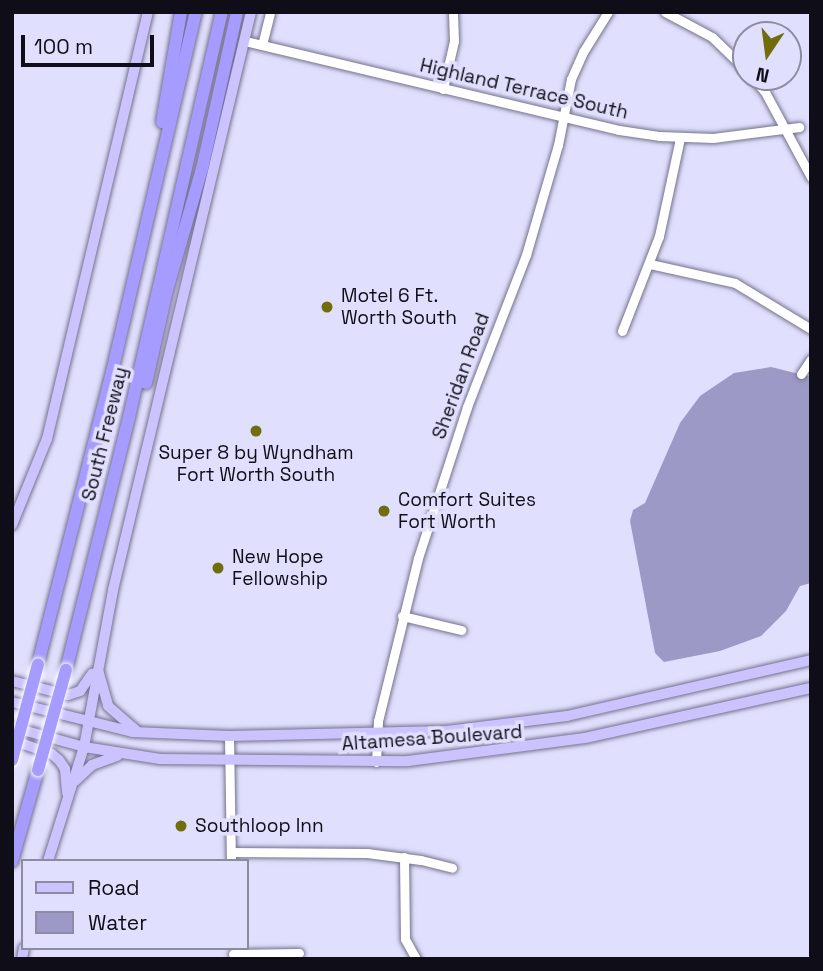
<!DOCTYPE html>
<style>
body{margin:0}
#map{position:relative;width:823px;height:971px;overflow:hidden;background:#e0dffd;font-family:"Space Grotesk",sans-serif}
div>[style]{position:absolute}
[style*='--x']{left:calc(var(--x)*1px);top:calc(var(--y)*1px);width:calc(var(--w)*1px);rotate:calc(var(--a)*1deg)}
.water>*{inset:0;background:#9c99c7}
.roads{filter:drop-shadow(0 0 2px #74728d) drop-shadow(0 0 2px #74728d)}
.minor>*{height:9px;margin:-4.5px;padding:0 4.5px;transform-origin:4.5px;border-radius:4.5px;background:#fff}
.major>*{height:10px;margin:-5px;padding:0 5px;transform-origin:5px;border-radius:5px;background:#cac3fe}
.highway>*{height:12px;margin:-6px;padding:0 6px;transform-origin:6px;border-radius:6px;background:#a69bfe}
.bridges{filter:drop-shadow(0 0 2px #fff) drop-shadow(0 0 2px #fff)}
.highway-bridge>*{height:12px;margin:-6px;padding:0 6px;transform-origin:6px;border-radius:6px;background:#a69bfe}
.dots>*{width:19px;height:19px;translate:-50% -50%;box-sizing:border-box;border:4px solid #e0dffd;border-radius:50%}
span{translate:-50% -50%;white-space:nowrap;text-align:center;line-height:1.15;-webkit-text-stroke:7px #e0dffd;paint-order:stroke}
.street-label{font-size:19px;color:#0f0e18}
.poi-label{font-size:19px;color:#0f0e18}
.left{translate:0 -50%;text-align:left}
.frame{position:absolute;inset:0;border:14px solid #0f0e18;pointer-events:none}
.legend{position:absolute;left:21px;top:859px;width:228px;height:91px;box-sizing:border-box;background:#e0dffd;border:2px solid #8c8ba1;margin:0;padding:9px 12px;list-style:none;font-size:21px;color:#0f0e18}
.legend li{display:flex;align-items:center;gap:14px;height:35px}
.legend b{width:35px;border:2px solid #8c8ba1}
.north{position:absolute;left:732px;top:21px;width:70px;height:70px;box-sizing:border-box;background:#e0dffd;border:2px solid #8c8ba1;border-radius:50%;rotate:193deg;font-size:19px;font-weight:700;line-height:28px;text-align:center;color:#0f0e18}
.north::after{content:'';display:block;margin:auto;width:24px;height:32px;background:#716d0c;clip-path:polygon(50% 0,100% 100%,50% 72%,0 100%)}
.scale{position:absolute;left:21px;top:35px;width:133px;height:32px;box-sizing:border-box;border:4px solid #0f0e18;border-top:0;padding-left:9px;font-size:21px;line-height:24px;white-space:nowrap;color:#0f0e18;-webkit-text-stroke:5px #e0dffd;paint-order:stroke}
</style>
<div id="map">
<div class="water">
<i style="clip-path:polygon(771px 367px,811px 377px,811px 583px,800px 586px,786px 611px,761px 636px,720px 651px,664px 662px,655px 653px,630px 521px,633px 510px,645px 503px,680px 423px,700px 396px,734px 373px)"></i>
</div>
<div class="roads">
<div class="minor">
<i style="--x:665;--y:12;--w:53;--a:28"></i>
<i style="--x:712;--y:37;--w:47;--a:44.1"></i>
<i style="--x:245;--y:41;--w:384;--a:13.4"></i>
<i style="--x:619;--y:130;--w:40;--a:8.5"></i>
<i style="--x:659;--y:136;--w:54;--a:2.1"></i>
<i style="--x:713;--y:138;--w:87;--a:-7.3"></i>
<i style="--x:262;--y:45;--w:34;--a:-76"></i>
<i style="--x:752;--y:77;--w:20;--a:49"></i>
<i style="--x:765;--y:92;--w:97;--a:61.6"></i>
<i style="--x:443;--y:89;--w:49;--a:-77.1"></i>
<i style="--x:454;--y:41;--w:29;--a:-92"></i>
<i style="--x:650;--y:264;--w:87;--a:12.6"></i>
<i style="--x:735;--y:283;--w:89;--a:31.2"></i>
<i style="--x:622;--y:331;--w:102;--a:-68.7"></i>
<i style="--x:659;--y:236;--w:100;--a:-77.9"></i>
<i style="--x:801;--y:374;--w:18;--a:-56"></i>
<i style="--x:402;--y:616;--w:61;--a:13.3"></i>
<i style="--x:229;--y:736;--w:125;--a:89.1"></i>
<i style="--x:376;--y:762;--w:41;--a:-87.2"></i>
<i style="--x:378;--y:721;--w:168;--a:-76.2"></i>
<i style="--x:418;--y:558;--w:159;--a:-72"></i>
<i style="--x:467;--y:407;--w:163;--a:-68.8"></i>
<i style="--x:526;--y:255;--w:115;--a:-73.8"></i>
<i style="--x:558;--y:145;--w:67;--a:-78.9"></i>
<i style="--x:571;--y:79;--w:30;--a:-66"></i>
<i style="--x:583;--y:52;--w:47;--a:-58"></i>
<i style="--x:231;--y:852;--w:136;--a:0.4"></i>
<i style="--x:367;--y:853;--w:54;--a:7.4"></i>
<i style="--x:421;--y:860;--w:32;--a:14"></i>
<i style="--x:404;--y:857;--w:82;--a:89.3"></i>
<i style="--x:405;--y:939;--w:23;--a:61"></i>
<i style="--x:233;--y:954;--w:66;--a:-0.9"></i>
</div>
<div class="major">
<i style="--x:12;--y:525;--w:93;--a:-67.9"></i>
<i style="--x:47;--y:439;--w:439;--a:-76.7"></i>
<i style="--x:98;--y:670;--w:37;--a:74"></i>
<i style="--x:108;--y:706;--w:37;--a:41"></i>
<i style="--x:12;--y:681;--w:58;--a:14"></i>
<i style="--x:68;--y:695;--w:13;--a:-18"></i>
<i style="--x:80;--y:691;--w:21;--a:-55"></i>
<i style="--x:12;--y:702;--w:125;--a:13.9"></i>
<i style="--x:133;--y:732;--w:96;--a:2.4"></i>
<i style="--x:229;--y:736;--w:218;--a:-1.3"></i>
<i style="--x:447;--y:731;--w:121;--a:-7.1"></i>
<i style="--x:567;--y:716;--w:250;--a:-12.9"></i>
<i style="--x:12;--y:727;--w:75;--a:15.5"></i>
<i style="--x:84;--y:747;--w:77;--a:9"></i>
<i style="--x:160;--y:759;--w:248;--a:0.5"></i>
<i style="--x:408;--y:761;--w:178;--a:-7.4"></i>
<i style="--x:585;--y:738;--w:231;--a:-12.5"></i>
<i style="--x:12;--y:740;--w:42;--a:19.3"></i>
<i style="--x:52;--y:754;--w:9;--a:41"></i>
<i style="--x:59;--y:760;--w:11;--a:56"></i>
<i style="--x:65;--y:769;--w:24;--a:85"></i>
<i style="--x:75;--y:781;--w:23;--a:-43"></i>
<i style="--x:92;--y:765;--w:27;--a:-20"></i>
<i style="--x:48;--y:861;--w:120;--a:-72.5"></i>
<i style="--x:84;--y:747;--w:160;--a:-79.5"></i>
<i style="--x:113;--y:590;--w:594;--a:-76.57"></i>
<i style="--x:22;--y:959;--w:11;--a:-80"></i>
</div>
<div class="highway">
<i style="--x:162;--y:122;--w:112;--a:-80.2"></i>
<i style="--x:146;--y:383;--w:95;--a:-77.3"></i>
<i style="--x:167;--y:290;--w:126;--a:-73.9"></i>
<i style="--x:202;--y:169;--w:161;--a:-77.4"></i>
<i style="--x:38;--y:664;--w:301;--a:-75.8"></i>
<i style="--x:112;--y:372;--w:370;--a:-76.9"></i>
<i style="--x:66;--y:670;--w:261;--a:-76"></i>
<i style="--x:129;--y:417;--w:416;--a:-77.1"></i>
<i style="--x:12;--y:861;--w:95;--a:-74.1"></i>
</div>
</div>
<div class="bridges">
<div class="highway-bridge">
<i style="--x:12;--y:760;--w:99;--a:-74.8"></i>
<i style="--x:38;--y:770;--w:104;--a:-74.4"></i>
</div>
</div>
<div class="dots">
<i style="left:327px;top:307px;background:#716d0c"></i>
<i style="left:256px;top:431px;background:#716d0c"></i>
<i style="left:384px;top:511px;background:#716d0c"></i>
<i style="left:218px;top:568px;background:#716d0c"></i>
<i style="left:181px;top:826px;background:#716d0c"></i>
</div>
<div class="street-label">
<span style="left:524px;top:89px;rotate:13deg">Highland Terrace South</span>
<span style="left:461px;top:376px;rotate:-70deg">Sheridan Road</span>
<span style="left:105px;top:434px;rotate:-76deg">South Freeway</span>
<span style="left:432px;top:738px;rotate:-4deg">Altamesa Boulevard</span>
</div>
<div class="poi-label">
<span class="left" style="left:341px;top:307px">Motel 6 Ft.<br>Worth South</span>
<span style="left:256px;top:464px">Super 8 by Wyndham<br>Fort Worth South</span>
<span class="left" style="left:398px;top:511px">Comfort Suites<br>Fort Worth</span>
<span class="left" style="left:232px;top:568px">New Hope<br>Fellowship</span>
<span class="left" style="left:195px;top:826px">Southloop Inn</span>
</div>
<div class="frame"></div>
<ul class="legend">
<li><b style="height:9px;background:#cac3fe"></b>Road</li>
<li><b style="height:19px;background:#9c99c7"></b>Water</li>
</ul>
<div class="north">N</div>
<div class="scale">100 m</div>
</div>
